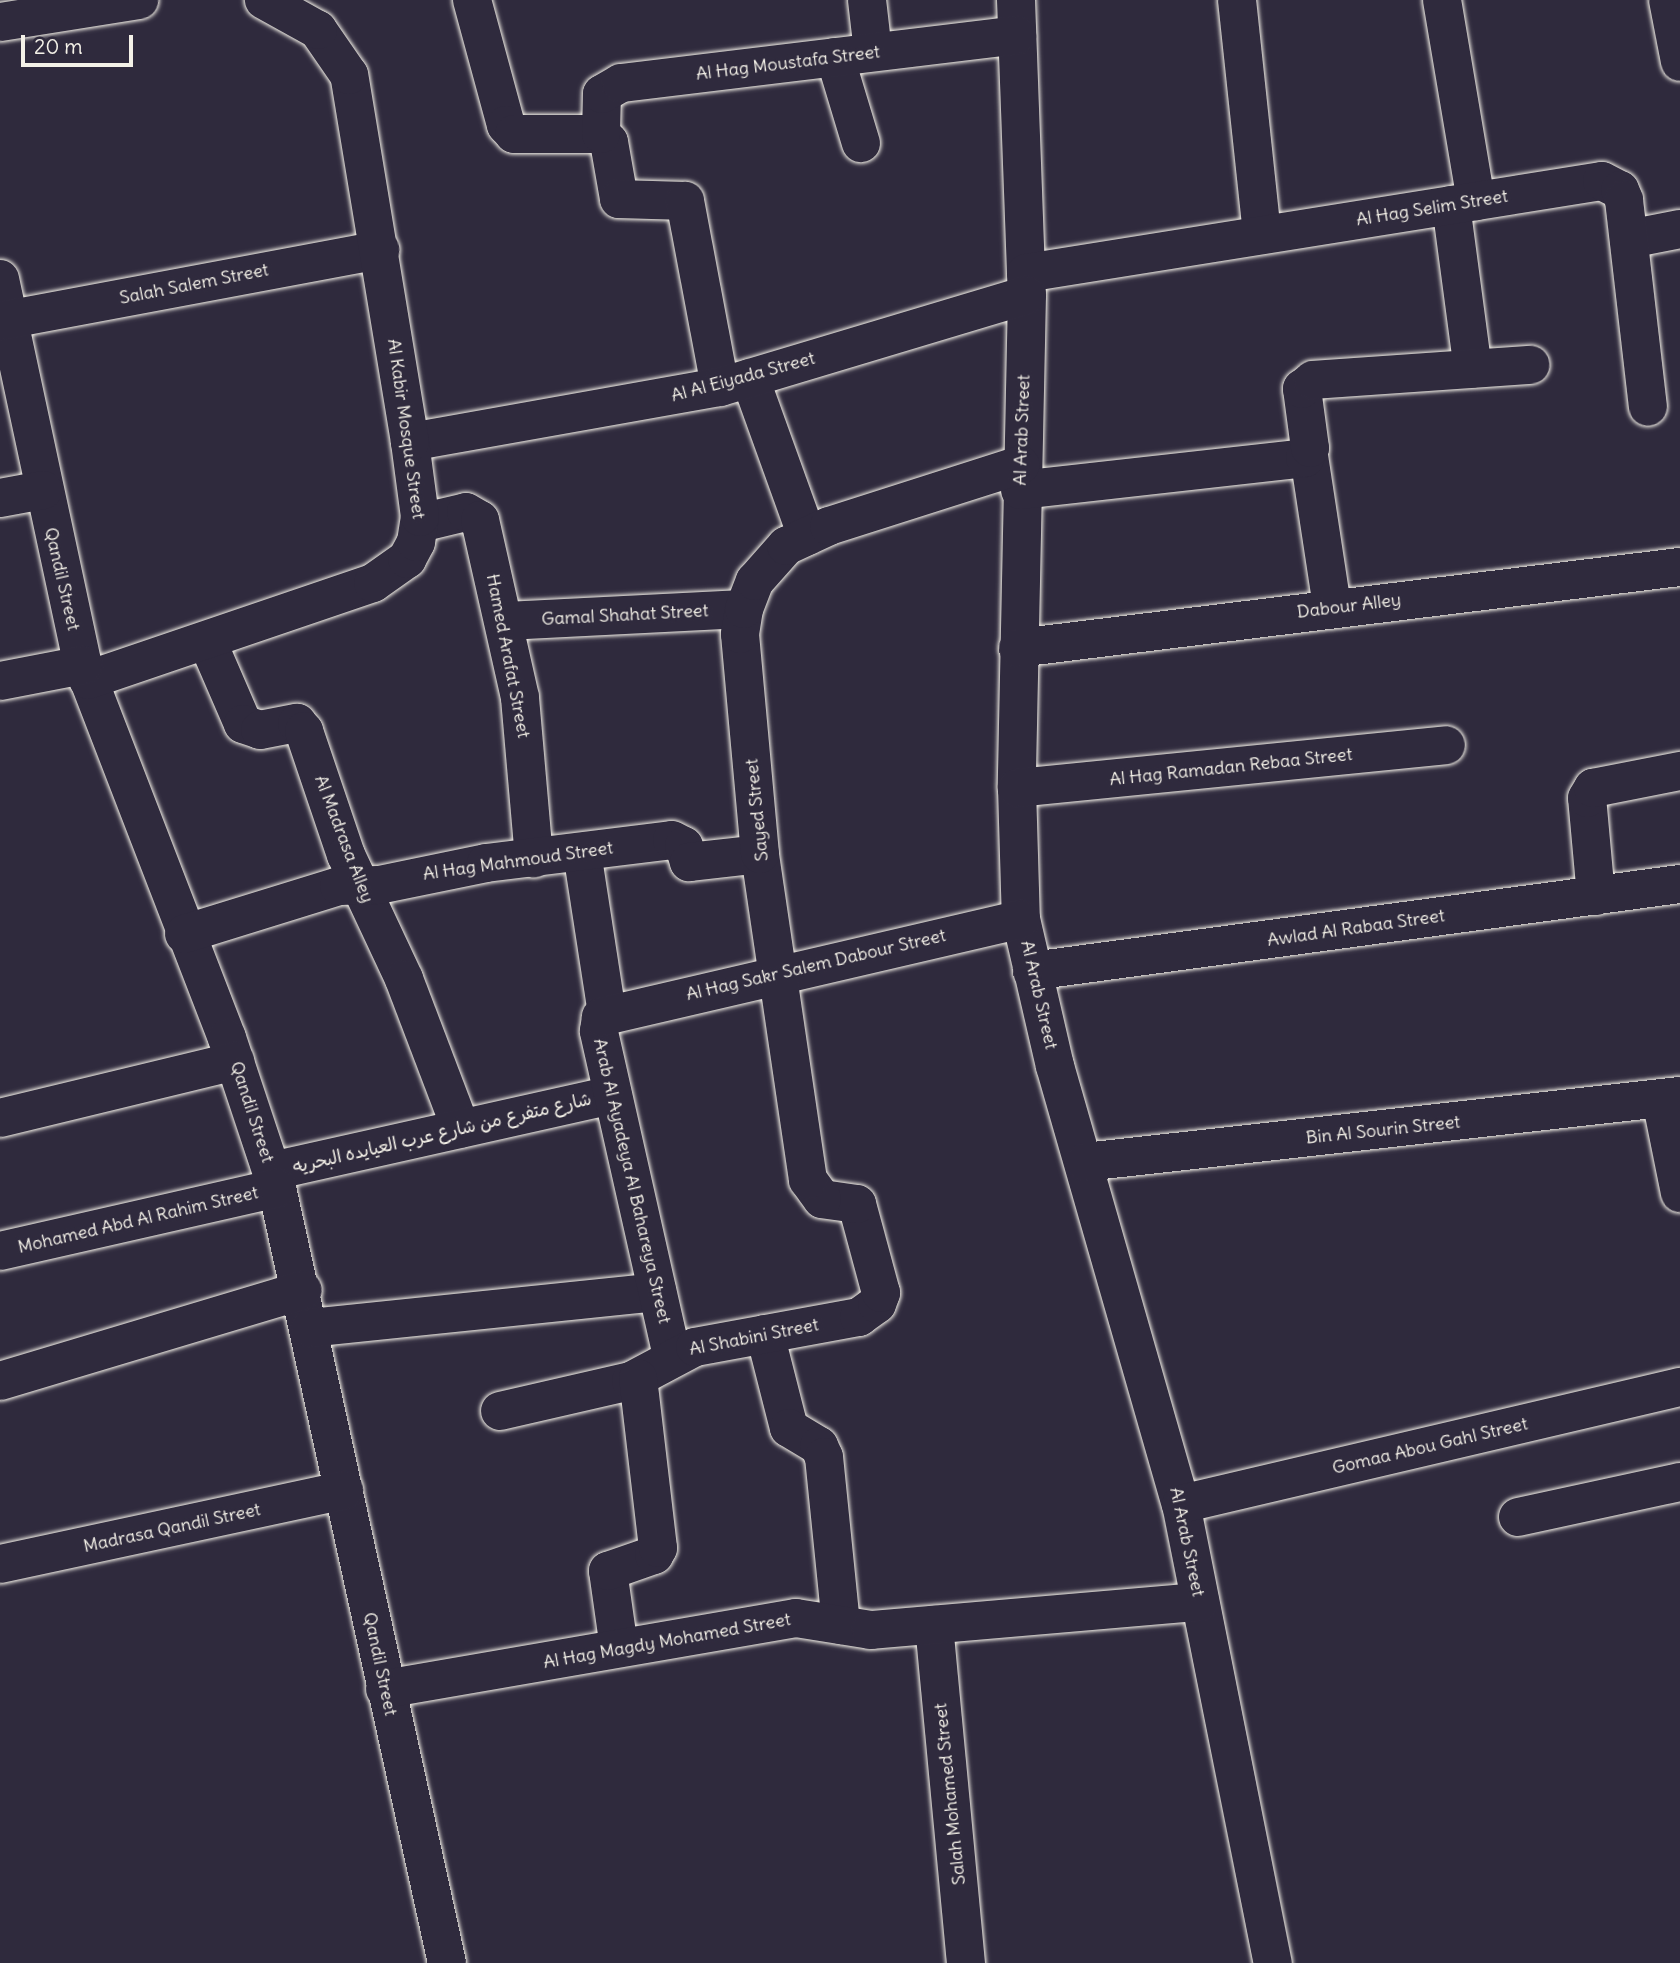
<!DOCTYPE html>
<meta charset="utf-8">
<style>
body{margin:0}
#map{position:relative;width:1680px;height:1963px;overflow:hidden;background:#2f2a3d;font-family:Delius,"Playpen Sans Arabic",sans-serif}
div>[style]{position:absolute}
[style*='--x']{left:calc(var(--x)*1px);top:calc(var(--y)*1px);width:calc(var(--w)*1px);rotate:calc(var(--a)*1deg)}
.roads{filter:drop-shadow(0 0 2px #f4f1e8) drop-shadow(0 0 2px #f4f1e8)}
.street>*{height:38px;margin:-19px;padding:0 19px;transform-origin:19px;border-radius:19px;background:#2f2a3d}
span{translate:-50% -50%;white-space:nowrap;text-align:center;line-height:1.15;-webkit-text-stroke:7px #2f2a3d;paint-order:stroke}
.street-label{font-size:18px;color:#f4f1e8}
.scale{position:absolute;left:21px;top:35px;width:112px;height:32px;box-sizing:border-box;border:4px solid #f4f1e8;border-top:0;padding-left:9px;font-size:21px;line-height:24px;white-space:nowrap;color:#f4f1e8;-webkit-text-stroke:5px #2f2a3d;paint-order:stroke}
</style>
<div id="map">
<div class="roads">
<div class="street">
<i style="--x:472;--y:0;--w:130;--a:74.8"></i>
<i style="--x:506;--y:125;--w:12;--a:48"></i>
<i style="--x:514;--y:134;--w:87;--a:0"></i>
<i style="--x:601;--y:134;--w:11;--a:45"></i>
<i style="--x:609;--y:142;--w:58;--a:80"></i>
<i style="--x:619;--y:199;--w:66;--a:1.7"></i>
<i style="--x:685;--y:201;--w:189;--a:79.3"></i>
<i style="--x:867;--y:0;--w:52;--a:83.4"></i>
<i style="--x:1016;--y:0;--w:295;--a:87.9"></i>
<i style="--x:1027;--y:295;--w:493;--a:91.2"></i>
<i style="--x:1017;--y:788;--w:131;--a:88.3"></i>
<i style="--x:1021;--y:919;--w:151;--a:77"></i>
<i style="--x:1055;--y:1066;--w:456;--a:74"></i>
<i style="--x:1181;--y:1504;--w:468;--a:78.7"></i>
<i style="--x:1237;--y:0;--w:236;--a:83.9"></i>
<i style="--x:1442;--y:0;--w:204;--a:80.4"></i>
<i style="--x:1668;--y:0;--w:63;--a:79"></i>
<i style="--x:0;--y:22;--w:141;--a:-9"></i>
<i style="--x:835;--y:57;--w:90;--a:73.2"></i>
<i style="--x:601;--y:134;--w:40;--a:-88.6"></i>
<i style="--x:602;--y:94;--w:22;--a:-30"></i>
<i style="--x:621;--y:83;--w:399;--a:-6.9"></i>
<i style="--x:1451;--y:205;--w:165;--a:82.4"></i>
<i style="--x:1629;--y:239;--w:52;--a:-11.1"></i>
<i style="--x:1026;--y:273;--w:583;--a:-9.07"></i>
<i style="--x:1602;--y:181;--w:20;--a:27"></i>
<i style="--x:1620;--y:190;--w:11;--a:68"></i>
<i style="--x:1624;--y:200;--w:208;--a:83.4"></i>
<i style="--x:0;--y:279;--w:395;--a:77.9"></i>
<i style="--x:83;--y:665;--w:400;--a:68.9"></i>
<i style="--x:227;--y:1038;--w:158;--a:71.6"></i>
<i style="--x:277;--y:1188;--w:793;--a:77.63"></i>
<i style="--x:0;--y:321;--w:387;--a:-10.6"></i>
<i style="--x:750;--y:378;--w:168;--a:70.2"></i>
<i style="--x:410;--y:442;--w:315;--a:-10.1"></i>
<i style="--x:720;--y:387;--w:320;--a:-16.7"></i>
<i style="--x:1309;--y:456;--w:153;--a:81.3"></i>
<i style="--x:1020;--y:490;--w:287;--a:-6.4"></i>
<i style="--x:1305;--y:458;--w:11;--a:-63"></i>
<i style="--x:1310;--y:448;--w:60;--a:-97.7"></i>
<i style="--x:1302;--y:389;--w:14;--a:-39"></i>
<i style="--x:1313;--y:380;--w:218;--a:-4"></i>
<i style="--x:0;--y:498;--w:44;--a:-10.5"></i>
<i style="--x:420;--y:523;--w:47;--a:-13.4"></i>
<i style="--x:466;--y:512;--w:16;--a:30"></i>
<i style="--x:480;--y:520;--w:182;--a:77.3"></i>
<i style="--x:520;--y:698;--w:161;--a:85"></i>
<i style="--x:505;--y:621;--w:239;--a:-2.9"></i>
<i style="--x:208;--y:643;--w:88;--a:66.6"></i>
<i style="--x:243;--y:724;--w:18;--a:19"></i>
<i style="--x:260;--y:730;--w:38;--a:-11"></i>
<i style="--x:297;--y:723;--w:11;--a:49"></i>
<i style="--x:304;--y:731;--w:131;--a:71.3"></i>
<i style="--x:346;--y:855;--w:137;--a:64.9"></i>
<i style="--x:404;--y:979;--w:160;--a:69.2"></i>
<i style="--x:1018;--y:648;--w:667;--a:-6.98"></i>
<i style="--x:88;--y:680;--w:301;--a:-18.8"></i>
<i style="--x:373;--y:583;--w:42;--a:-35.2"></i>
<i style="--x:407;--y:559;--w:19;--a:-62"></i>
<i style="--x:416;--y:542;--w:25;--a:-81"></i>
<i style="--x:420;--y:517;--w:76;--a:-97.6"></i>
<i style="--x:410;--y:442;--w:372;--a:-99.4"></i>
<i style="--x:349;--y:75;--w:55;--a:-124.6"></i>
<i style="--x:318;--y:30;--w:62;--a:-150.9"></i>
<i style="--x:0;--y:681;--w:85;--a:-10.9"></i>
<i style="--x:1017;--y:788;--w:431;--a:-5.7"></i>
<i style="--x:582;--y:852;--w:163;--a:81.2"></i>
<i style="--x:1596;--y:896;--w:98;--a:-95.2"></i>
<i style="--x:1587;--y:798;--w:12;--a:-59"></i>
<i style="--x:1593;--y:788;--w:89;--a:-11.1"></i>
<i style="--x:184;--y:934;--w:162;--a:-17.2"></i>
<i style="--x:339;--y:886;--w:40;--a:-1.4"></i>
<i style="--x:379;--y:885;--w:109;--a:-11.6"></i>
<i style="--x:486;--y:863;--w:187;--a:-7"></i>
<i style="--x:672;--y:840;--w:13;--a:27"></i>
<i style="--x:684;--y:846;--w:17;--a:73"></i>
<i style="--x:689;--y:862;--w:71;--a:-6.4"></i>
<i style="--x:1032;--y:971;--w:654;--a:-7.65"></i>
<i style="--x:1661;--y:1099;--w:96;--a:78.6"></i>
<i style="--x:0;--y:1118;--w:242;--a:-13.6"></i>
<i style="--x:1085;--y:1162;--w:599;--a:-6.33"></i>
<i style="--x:272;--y:1171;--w:349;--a:-12.6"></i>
<i style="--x:0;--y:1251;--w:284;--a:-12.8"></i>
<i style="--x:310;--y:1328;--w:349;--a:-5.9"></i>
<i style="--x:765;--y:1334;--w:97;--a:75.7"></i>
<i style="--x:789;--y:1428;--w:35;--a:31"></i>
<i style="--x:819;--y:1446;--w:12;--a:66"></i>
<i style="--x:824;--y:1457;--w:169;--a:84.2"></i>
<i style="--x:672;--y:1356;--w:333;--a:-102.7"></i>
<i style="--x:599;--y:1031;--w:14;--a:-82"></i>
<i style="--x:601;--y:1017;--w:431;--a:-13.1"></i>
<i style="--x:0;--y:1381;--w:316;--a:-16.7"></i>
<i style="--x:500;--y:1411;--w:134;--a:-12.9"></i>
<i style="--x:631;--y:1381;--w:72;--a:-28"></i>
<i style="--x:695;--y:1347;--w:167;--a:-10.4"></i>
<i style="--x:859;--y:1317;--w:22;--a:-36"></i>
<i style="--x:877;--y:1304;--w:12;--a:-70"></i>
<i style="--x:881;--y:1293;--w:92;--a:-105.1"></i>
<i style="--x:857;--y:1204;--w:35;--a:-172"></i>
<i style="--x:822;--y:1199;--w:24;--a:-126"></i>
<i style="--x:808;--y:1180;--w:330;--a:-98.4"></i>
<i style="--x:760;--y:854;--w:221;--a:-95.2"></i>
<i style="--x:740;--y:634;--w:25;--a:-81"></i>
<i style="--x:744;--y:609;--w:30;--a:-69"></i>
<i style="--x:755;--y:581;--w:47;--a:-48.5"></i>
<i style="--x:786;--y:546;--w:47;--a:-24.9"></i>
<i style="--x:829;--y:526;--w:201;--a:-17.7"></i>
<i style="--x:1181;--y:1504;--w:513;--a:-13.2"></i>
<i style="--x:1518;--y:1517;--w:166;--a:-12.2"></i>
<i style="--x:0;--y:1564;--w:352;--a:-12.1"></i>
<i style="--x:934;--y:1625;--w:340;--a:84.6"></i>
<i style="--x:619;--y:1648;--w:78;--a:-98.1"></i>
<i style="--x:608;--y:1571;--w:49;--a:-19.2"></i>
<i style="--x:654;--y:1555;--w:8;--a:-60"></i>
<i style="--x:658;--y:1548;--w:171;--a:-96.7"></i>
<i style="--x:385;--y:1689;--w:417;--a:-9.8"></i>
<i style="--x:796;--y:1618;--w:76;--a:9.1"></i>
<i style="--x:871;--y:1630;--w:330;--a:-4.9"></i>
</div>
</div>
<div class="street-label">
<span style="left:788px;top:63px;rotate:-7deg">Al Hag Moustafa Street</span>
<span style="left:1432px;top:208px;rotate:-9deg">Al Hag Selim Street</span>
<span style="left:194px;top:284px;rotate:-11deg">Salah Salem Street</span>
<span style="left:743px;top:377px;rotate:-15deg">Al Al Eiyada Street</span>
<span style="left:406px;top:429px;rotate:82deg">Al Kabir Mosque Street</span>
<span style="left:1022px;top:430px;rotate:-88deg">Al Arab Street</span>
<span style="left:62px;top:579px;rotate:77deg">Qandil Street</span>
<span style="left:1349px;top:606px;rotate:-7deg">Dabour Alley</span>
<span style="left:625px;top:615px;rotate:-3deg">Gamal Shahat Street</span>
<span style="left:508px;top:656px;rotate:79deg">Hamed Arafat Street</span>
<span style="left:1231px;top:767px;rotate:-6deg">Al Hag Ramadan Rebaa Street</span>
<span style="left:757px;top:810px;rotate:-96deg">Sayed Street</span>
<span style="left:344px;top:839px;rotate:69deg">Al Madrasa Alley</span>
<span style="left:518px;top:861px;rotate:-8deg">Al Hag Mahmoud Street</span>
<span style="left:1356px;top:928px;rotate:-8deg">Awlad Al Rabaa Street</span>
<span style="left:816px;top:965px;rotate:-13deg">Al Hag Sakr Salem Dabour Street</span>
<span style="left:1039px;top:995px;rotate:77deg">Al Arab Street</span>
<span style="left:252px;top:1112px;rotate:72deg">Qandil Street</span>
<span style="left:1383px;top:1130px;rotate:-6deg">Bin Al Sourin Street</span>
<span style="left:442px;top:1133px;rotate:-13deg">شارع متفرع من شارع عرب العيايده البحريه</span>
<span style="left:632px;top:1181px;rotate:77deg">Arab Al Ayadeya Al Bahareya Street</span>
<span style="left:138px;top:1220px;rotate:-13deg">Mohamed Abd Al Rahim Street</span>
<span style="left:754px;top:1337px;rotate:-11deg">Al Shabini Street</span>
<span style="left:1430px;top:1446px;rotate:-13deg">Gomaa Abou Gahl Street</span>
<span style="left:172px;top:1528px;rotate:-12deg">Madrasa Qandil Street</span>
<span style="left:1187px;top:1542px;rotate:78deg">Al Arab Street</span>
<span style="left:667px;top:1641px;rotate:-10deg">Al Hag Magdy Mohamed Street</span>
<span style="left:380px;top:1664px;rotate:78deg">Qandil Street</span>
<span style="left:950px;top:1794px;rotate:-96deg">Salah Mohamed Street</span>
</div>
<div class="scale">20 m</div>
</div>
